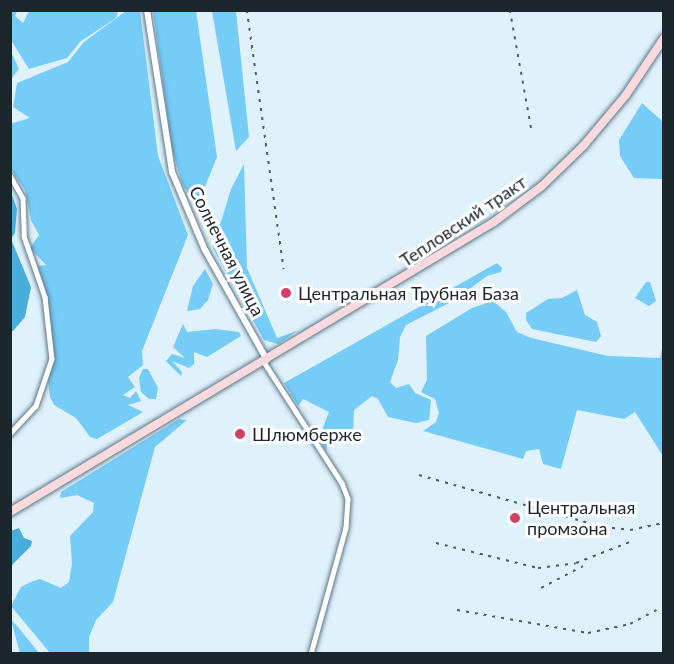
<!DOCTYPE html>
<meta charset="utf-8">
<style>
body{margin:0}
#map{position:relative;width:674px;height:664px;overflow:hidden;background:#dff1fb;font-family:Lato,sans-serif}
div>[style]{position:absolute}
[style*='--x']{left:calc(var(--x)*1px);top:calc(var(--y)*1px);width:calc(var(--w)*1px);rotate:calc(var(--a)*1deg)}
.green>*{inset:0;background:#75ccf7}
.water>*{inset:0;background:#49addb}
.roads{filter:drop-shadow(0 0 2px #5b7786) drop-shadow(0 0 2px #5b7786)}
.minor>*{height:4.5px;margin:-2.25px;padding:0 2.25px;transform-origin:2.25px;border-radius:2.25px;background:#fff}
.tertiary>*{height:6px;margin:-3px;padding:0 3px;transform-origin:3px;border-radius:3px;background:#fff}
.primary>*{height:8px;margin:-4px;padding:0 4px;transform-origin:4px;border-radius:4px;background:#f8dade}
.rail>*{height:1.5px;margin-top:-0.75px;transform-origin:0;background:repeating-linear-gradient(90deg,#4f5c63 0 3px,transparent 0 9px)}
.dots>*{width:16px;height:16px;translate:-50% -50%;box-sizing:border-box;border:3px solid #fff;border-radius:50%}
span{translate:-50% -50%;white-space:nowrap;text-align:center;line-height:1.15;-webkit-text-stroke:6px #fff;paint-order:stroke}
.street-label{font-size:18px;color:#1c272d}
.poi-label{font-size:18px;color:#1c272d}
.left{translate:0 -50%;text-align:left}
.frame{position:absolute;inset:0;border:12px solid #1c272d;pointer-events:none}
</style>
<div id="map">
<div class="green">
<i style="clip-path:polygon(10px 11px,17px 11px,15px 16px,23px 23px,29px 11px,118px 11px,116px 18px,81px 41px,67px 58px,29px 69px,11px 40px)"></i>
<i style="clip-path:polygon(126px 11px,140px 11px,158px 156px,188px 235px,142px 351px,143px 365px,128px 377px,135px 387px,123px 395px,130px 398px,136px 391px,141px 401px,128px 405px,143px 412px,97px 439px,90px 437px,76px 418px,54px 405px,50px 397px,48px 381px,54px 360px,48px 303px,38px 266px,46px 265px,30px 248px,39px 235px,31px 220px,25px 190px,11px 169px,10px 124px,30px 118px,13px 107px,17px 83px,68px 62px,84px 42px)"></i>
<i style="clip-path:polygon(153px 11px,196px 11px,217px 157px,202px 194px,194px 204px,182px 183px,172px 149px)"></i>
<i style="clip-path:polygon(212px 11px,236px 11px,249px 137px,236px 151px)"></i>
<i style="clip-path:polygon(10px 50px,19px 69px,11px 79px,10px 79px)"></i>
<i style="clip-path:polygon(642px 103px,663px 122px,663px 179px,634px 178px,620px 156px,619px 140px)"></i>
<i style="clip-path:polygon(244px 164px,247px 268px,277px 338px,297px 331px,278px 344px,264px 340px,213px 248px,231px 189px)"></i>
<i style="clip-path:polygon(497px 263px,502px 268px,501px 272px,487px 276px,453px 301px,406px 325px,400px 337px,398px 360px,390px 382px,396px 388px,409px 384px,415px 393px,431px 400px,429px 420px,416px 423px,388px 417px,378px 399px,372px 396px,354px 410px,353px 432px,331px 433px,326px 451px,319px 438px,329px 412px,303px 399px,298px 406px,284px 383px)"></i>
<i style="clip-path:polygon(205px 269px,213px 284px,208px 300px,200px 309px,187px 311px,193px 286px)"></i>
<i style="clip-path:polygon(646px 282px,650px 282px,656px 301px,649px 306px,635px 298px)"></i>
<i style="clip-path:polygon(577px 290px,585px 315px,597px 322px,601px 336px,596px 342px,532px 329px,526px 320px,526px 313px,548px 299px,562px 298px)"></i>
<i style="clip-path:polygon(493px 301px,506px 312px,517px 332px,531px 338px,608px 356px,660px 358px,663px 344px,663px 456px,635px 412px,624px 419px,577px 410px,561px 469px,543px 464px,539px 449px,526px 451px,523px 459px,423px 431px,436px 422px,439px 413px,435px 399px,421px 392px,427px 380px,426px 336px,472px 308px)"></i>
<i style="clip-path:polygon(183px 324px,187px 332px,216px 329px,239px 332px,241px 336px,207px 357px,194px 352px,194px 364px,189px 368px,172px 361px,182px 372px,181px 376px,166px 361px,172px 354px,185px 358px,173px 347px)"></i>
<i style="clip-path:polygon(143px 369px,148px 369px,158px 388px,156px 399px,149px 399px,141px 392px,139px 378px)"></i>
<i style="clip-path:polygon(179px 419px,187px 420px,155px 447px,113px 602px,96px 620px,89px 637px,89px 653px,50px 653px,11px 606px,21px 587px,31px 582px,40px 579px,61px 588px,69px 582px,72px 563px,70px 536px,93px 512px,94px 503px,77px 495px,60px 498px,61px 492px)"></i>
<i style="clip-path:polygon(11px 620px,18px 627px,39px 653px,20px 653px)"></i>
</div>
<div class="water">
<i style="clip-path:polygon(11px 192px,17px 209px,15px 233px,11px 239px,31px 287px,25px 317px,13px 331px,10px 330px)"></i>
<i style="clip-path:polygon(19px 528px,24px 538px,32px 541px,31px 546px,11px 566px,11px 531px)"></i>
</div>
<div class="roads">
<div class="minor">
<i style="--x:10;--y:175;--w:26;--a:61"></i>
<i style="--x:23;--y:198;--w:38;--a:88"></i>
<i style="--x:24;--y:236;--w:65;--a:71"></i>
<i style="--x:45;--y:297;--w:62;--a:83.6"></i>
<i style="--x:52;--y:359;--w:50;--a:108.8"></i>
<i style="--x:36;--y:406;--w:38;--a:133"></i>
<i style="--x:264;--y:362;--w:144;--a:57.2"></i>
<i style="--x:342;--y:483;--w:17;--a:69"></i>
<i style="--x:348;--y:499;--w:29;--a:94"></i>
<i style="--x:346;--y:528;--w:131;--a:105.5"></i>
</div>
<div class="tertiary">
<i style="--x:147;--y:10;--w:164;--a:81.2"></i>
<i style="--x:172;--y:172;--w:85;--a:67.1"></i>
<i style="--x:205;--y:250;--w:126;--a:60.6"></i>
</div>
<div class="primary">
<i style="--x:10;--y:512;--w:564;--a:-30.93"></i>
<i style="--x:494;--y:222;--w:60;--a:-36.9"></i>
<i style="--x:542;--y:186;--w:59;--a:-44.3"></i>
<i style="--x:584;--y:145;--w:65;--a:-50"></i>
<i style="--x:626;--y:95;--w:69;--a:-56.3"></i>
</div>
</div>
<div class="rail">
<i style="--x:247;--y:10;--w:262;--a:81.9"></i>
<i style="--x:500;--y:10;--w:1;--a:90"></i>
<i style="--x:510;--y:10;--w:124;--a:79.8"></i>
<i style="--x:419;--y:475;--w:191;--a:15.8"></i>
<i style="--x:603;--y:527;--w:27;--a:6"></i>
<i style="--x:630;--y:530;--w:35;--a:-12"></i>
<i style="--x:436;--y:543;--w:105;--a:13.8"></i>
<i style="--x:538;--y:568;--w:38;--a:-7"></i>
<i style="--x:576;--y:563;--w:58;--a:-21.3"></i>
<i style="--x:541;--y:588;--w:47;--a:-27.6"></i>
<i style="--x:457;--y:610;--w:133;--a:10"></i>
<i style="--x:588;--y:633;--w:43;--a:-12.1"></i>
<i style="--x:630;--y:624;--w:38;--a:-28"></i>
</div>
<div class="dots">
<i style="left:286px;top:293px;background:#d04163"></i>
<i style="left:240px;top:434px;background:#d04163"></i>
<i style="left:515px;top:518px;background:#d04163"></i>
</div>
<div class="street-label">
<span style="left:463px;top:221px;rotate:-34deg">Тепловский тракт</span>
<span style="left:227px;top:251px;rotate:63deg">Солнечная улица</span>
</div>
<div class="poi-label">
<span class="left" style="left:298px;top:293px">Центральная Трубная База</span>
<span class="left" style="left:252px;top:434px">Шлюмберже</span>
<span class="left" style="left:527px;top:518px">Центральная<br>промзона</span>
</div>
<div class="frame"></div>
</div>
